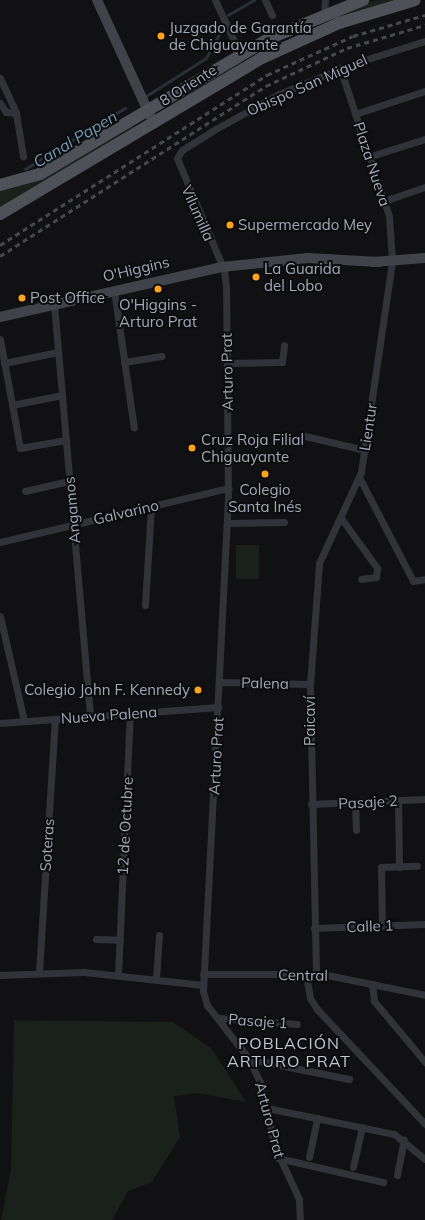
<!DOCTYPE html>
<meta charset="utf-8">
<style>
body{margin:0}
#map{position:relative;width:425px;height:1220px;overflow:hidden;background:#111113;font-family:Mulish,sans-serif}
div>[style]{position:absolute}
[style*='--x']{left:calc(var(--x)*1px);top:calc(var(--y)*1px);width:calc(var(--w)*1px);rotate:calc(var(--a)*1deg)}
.green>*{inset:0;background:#19211a;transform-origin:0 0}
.stream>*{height:2.5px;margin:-1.25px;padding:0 1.25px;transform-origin:1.25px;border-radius:1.25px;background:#273138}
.street>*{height:7px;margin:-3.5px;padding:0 3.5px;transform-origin:3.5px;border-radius:3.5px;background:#323339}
.secondary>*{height:10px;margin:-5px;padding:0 5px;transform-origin:5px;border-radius:5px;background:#404349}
.primary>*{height:12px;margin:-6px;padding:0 6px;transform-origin:6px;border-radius:6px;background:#4e5158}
.rail>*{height:2.5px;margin-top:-1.25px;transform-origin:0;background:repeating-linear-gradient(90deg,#45484e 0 5px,transparent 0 9px)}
.dots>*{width:11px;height:11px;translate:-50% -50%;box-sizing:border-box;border:2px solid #0c0c0e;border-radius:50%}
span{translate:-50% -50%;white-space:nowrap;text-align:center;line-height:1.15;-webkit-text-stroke:4px #0c0c0e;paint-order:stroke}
.poi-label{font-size:15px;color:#a1a9b5}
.left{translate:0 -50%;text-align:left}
.right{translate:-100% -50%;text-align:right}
.street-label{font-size:15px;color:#a1a9b5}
.water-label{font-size:16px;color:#749bb5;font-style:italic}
.neighbourhood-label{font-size:16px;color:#c3c7d1;letter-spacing:1px}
</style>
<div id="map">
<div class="green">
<i style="clip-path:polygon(377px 0,395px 0,330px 21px,331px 15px)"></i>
<i style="clip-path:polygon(276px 42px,241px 62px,242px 65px,162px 111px,243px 58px)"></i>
<i style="clip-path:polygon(134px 126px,133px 128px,0 209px,0 189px,73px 161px)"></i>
<i style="left:236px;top:545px;width:23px;height:34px"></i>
<i style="clip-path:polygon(14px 1020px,173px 1022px,212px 1049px,246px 1102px,198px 1093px,174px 1096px,180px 1137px,152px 1182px,128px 1191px,112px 1220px,1px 1220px,11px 1169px)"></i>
</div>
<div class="stream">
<i style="--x:228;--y:15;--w:30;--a:-30"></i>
<i style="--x:146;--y:96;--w:71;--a:-32.3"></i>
<i style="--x:206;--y:58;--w:29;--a:-61"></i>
<i style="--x:25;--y:169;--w:117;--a:-31.4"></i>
</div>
<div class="street">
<i style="--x:215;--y:0;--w:50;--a:65"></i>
<i style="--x:236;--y:45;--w:12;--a:85"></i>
<i style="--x:265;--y:0;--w:17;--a:65"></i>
<i style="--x:324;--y:14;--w:14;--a:-86"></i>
<i style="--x:0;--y:78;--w:38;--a:65"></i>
<i style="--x:16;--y:113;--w:44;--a:80.8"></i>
<i style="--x:0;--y:103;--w:11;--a:56"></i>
<i style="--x:6;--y:112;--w:10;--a:6"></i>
<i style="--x:355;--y:114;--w:74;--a:-18.2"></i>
<i style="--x:368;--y:157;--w:60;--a:-17.5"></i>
<i style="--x:384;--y:201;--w:43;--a:-18.9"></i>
<i style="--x:114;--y:290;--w:139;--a:81.8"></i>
<i style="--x:54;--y:304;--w:414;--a:85"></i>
<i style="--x:0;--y:339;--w:111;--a:79.6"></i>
<i style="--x:20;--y:448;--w:47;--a:-9.9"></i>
<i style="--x:124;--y:362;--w:38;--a:-9"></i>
<i style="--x:4;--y:363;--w:55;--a:-11.5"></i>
<i style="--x:227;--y:363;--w:55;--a:-1"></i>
<i style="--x:282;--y:362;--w:17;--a:-83"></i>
<i style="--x:12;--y:405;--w:51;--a:-11.3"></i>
<i style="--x:305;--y:436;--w:62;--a:13.1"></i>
<i style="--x:360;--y:479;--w:115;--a:62.5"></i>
<i style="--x:413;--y:581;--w:12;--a:-9"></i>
<i style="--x:25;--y:491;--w:45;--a:-12.8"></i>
<i style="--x:341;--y:518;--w:62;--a:54.2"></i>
<i style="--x:377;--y:568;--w:9;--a:96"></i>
<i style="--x:376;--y:577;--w:15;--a:172"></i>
<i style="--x:228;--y:523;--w:56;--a:-1"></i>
<i style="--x:0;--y:542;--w:235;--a:-13.3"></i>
<i style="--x:145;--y:605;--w:99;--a:-86.5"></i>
<i style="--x:0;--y:616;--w:108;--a:77.1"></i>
<i style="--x:220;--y:682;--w:90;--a:1.3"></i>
<i style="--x:0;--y:723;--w:219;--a:-4.2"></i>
<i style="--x:398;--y:800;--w:67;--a:89.1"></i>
<i style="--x:355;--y:802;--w:28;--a:88"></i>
<i style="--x:311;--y:804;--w:114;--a:-2.5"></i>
<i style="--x:382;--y:926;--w:59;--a:-91"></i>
<i style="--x:381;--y:867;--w:36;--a:-2"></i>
<i style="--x:314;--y:928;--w:111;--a:-2.1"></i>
<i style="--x:96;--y:939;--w:24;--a:2"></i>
<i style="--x:39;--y:972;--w:254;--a:-86.4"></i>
<i style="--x:316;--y:973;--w:289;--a:-91.2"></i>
<i style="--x:310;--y:684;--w:121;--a:-85.7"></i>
<i style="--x:319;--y:563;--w:100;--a:-65.2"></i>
<i style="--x:361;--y:472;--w:213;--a:-81.6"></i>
<i style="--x:392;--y:261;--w:45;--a:-93.8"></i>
<i style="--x:389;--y:216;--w:156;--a:-108.3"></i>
<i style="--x:203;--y:974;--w:119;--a:0"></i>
<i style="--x:322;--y:974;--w:105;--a:11.5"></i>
<i style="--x:0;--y:975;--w:84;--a:-2"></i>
<i style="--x:84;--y:972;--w:120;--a:6.2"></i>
<i style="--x:118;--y:975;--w:262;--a:-87.4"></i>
<i style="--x:306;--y:975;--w:23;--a:80"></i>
<i style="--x:310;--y:998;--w:13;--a:58"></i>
<i style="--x:317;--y:1009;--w:158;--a:46.8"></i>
<i style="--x:156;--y:979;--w:44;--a:-86.1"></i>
<i style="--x:372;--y:984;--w:17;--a:83"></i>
<i style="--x:374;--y:1001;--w:80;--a:50.1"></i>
<i style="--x:218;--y:1018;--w:79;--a:4.3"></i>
<i style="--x:249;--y:1059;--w:102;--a:11.3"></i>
<i style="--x:267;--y:1108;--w:130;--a:11.6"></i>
<i style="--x:394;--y:1134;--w:40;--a:39"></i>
<i style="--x:309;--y:1157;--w:40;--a:-78"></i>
<i style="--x:278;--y:1158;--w:108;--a:12.9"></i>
<i style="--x:353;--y:1167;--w:41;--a:-77.3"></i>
<i style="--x:397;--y:1175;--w:36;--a:-79"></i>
<i style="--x:300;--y:1220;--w:21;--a:-93"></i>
<i style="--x:299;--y:1199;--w:57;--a:-114.8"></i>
<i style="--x:275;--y:1147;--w:67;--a:-103"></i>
<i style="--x:260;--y:1082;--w:25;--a:-116"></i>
<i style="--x:249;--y:1059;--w:68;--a:-127.9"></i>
<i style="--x:207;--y:1005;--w:15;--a:-106"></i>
<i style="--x:203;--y:991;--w:490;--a:-87.1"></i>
<i style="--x:228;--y:502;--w:216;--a:-90.5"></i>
<i style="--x:226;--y:286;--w:16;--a:-97"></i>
<i style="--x:224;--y:270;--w:121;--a:-112.8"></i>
<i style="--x:177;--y:158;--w:9;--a:-58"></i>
<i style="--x:182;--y:150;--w:36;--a:-32"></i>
<i style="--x:212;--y:131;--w:77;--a:-28.9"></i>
<i style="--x:279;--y:94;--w:85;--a:-22.1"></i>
<i style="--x:358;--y:62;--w:70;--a:-17.4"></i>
</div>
<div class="secondary">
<i style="--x:97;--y:0;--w:136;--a:65.3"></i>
<i style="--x:373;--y:262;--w:52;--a:-4.4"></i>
<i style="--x:0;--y:317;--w:228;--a:-12.7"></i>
<i style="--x:222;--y:267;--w:86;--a:-6"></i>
<i style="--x:308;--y:258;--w:71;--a:3.2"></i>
</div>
<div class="primary">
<i style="--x:0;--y:185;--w:41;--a:-15.4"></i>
<i style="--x:40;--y:174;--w:265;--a:-30.6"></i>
<i style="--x:268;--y:39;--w:103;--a:-22.3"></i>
<i style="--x:0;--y:214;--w:305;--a:-30.8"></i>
<i style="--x:262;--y:58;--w:85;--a:-24.4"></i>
<i style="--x:339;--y:23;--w:79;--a:-16.8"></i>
</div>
<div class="rail">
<i style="--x:0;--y:245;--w:317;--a:-32.5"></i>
<i style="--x:267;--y:75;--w:94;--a:-24.4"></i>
<i style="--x:353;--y:36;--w:75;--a:-16.3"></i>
<i style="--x:0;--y:256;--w:316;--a:-32.6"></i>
<i style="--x:266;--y:86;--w:89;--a:-25.1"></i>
<i style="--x:347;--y:48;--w:81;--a:-16.4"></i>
</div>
<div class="dots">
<i style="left:161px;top:36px;background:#ffa31d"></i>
<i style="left:230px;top:225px;background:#ffa31d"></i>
<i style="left:256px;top:277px;background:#ffa31d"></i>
<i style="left:158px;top:289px;background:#ffa31d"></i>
<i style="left:22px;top:298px;background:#ffa31d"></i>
<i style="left:192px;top:448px;background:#ffa31d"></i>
<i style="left:265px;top:474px;background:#ffa31d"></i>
<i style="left:198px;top:690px;background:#ffa31d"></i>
</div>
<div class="poi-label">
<span class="left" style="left:169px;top:36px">Juzgado de Garantía<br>de Chiguayante</span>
<span class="left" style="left:238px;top:225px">Supermercado Mey</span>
<span class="left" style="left:264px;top:277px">La Guarida<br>del Lobo</span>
<span class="left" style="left:30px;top:298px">Post Office</span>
<span style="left:158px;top:313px">O'Higgins -<br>Arturo Prat</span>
<span class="left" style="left:201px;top:448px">Cruz Roja Filial<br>Chiguayante</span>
<span style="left:265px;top:498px">Colegio<br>Santa Inés</span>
<span class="right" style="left:190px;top:690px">Colegio John F. Kennedy</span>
</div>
<div class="street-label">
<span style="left:188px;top:85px;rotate:-32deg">8 Oriente</span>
<span style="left:307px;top:85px;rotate:-24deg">Obispo San Miguel</span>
<span style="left:372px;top:164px;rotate:72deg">Plaza Nueva</span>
<span style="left:198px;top:213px;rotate:66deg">Vilumilla</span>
<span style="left:136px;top:269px;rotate:-13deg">O'Higgins</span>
<span style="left:227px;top:372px;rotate:-91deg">Arturo Prat</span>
<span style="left:368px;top:427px;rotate:-81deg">Lientur</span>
<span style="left:72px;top:510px;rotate:-95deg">Angamos</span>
<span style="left:126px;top:512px;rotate:-13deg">Galvarino</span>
<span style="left:265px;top:683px;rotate:1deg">Palena</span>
<span style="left:109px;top:715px;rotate:-4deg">Nueva Palena</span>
<span style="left:310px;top:721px;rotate:-90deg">Paicaví</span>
<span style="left:216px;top:756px;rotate:-87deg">Arturo Prat</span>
<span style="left:368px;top:802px;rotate:-3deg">Pasaje 2</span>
<span style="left:125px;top:826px;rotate:-87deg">12 de Octubre</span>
<span style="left:47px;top:845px;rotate:-86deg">Soteras</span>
<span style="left:370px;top:926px;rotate:-2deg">Calle 1</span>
<span style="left:303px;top:975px;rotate:1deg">Central</span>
<span style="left:258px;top:1021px;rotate:4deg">Pasaje 1</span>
<span style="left:270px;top:1120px;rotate:75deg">Arturo Prat</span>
</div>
<div class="water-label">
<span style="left:75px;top:139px;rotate:-31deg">Canal Papen</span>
</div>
<div class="neighbourhood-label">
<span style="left:289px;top:1052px">POBLACIÓN<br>ARTURO PRAT</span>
</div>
</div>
